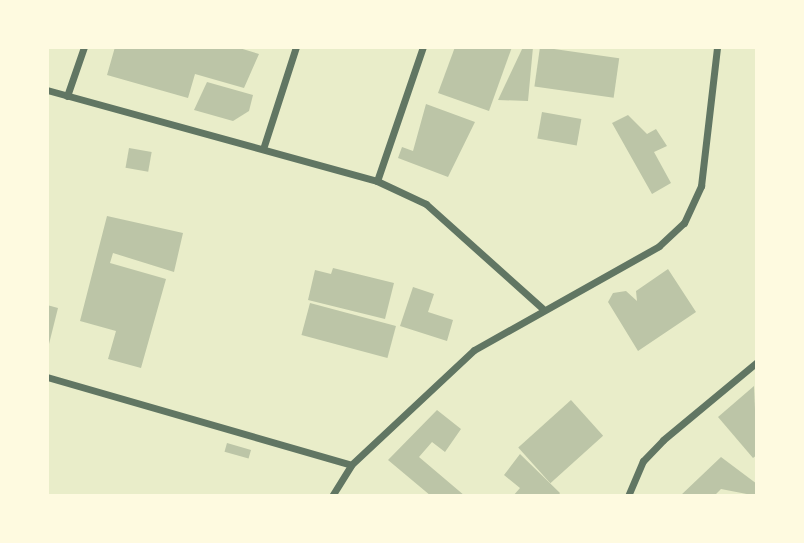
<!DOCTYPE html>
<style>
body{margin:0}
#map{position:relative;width:804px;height:543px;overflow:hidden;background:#e9edc9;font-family:Manrope,sans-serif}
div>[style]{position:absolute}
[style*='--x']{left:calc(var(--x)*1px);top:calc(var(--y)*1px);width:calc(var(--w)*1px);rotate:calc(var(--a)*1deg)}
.building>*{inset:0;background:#bcc5a7;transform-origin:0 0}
.minor>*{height:7px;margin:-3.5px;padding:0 3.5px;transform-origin:3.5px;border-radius:3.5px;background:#617663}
span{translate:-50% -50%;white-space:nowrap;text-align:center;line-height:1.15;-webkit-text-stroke:5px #fefae0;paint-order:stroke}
.frame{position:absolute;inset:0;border:49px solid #fefae0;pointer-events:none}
</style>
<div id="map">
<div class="building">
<i style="clip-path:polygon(115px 47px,236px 47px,259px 54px,244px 88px,195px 74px,188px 98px,107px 75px)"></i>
<i style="clip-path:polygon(455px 47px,512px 47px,489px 111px,438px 93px)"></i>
<i style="clip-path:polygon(523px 47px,533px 47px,528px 101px,498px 100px)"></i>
<i style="left:540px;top:47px;width:80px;height:40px;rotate:8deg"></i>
<i style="clip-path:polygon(207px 82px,253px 95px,249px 111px,233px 121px,194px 110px)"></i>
<i style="clip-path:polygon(426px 104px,475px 122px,448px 177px,398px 158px,402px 147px,413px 151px)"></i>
<i style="left:542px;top:112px;width:40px;height:27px;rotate:10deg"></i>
<i style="clip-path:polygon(628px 115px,647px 134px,656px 129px,667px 146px,654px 152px,671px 183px,652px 194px,612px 123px)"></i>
<i style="left:129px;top:148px;width:23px;height:20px;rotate:10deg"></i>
<i style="clip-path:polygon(107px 216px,183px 233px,174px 272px,113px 253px,110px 263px,166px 279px,141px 368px,108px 359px,116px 331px,80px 321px)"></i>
<i style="clip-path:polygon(333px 268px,394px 283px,385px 319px,308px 300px,315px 270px,331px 274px)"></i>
<i style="clip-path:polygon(668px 269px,696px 312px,638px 351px,608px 302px,613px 293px,626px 291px,637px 301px,636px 291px)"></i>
<i style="clip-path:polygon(413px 287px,434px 294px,428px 312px,453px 320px,447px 341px,400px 326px)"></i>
<i style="left:310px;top:303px;width:89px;height:33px;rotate:15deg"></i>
<i style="clip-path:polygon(47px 305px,58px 308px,48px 348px,47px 348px)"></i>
<i style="clip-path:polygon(754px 386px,757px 455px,753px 458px,718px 417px)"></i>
<i style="left:571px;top:400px;width:48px;height:71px;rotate:48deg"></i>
<i style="clip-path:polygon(437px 410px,461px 429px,445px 452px,432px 442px,419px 457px,465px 496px,431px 496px,388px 460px)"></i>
<i style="left:227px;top:443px;width:25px;height:9px;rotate:16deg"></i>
<i style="clip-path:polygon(520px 454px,560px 493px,558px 496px,513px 496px,520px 488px,504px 475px)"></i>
<i style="clip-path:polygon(721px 457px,757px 484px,757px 496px,721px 489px,714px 496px,680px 496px)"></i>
</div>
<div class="minor">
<i style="--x:47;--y:90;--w:342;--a:15.4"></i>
<i style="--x:377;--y:181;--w:54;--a:25.1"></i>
<i style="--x:426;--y:204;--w:156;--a:41.9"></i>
<i style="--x:67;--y:96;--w:52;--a:-70.9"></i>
<i style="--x:263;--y:149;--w:107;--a:-72.1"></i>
<i style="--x:377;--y:181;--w:142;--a:-71.1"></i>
<i style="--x:47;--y:377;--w:316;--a:16.1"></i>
<i style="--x:332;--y:496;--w:36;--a:-58"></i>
<i style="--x:351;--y:465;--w:168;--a:-43.1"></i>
<i style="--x:474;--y:350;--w:212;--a:-29.3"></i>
<i style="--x:659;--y:246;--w:34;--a:-43"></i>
<i style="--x:684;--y:223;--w:41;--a:-65.3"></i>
<i style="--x:701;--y:186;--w:140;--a:-83.4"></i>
<i style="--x:628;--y:496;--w:38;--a:-67"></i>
<i style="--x:643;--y:461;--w:29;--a:-46"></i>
<i style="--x:663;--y:440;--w:122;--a:-39.7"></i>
</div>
<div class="frame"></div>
</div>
